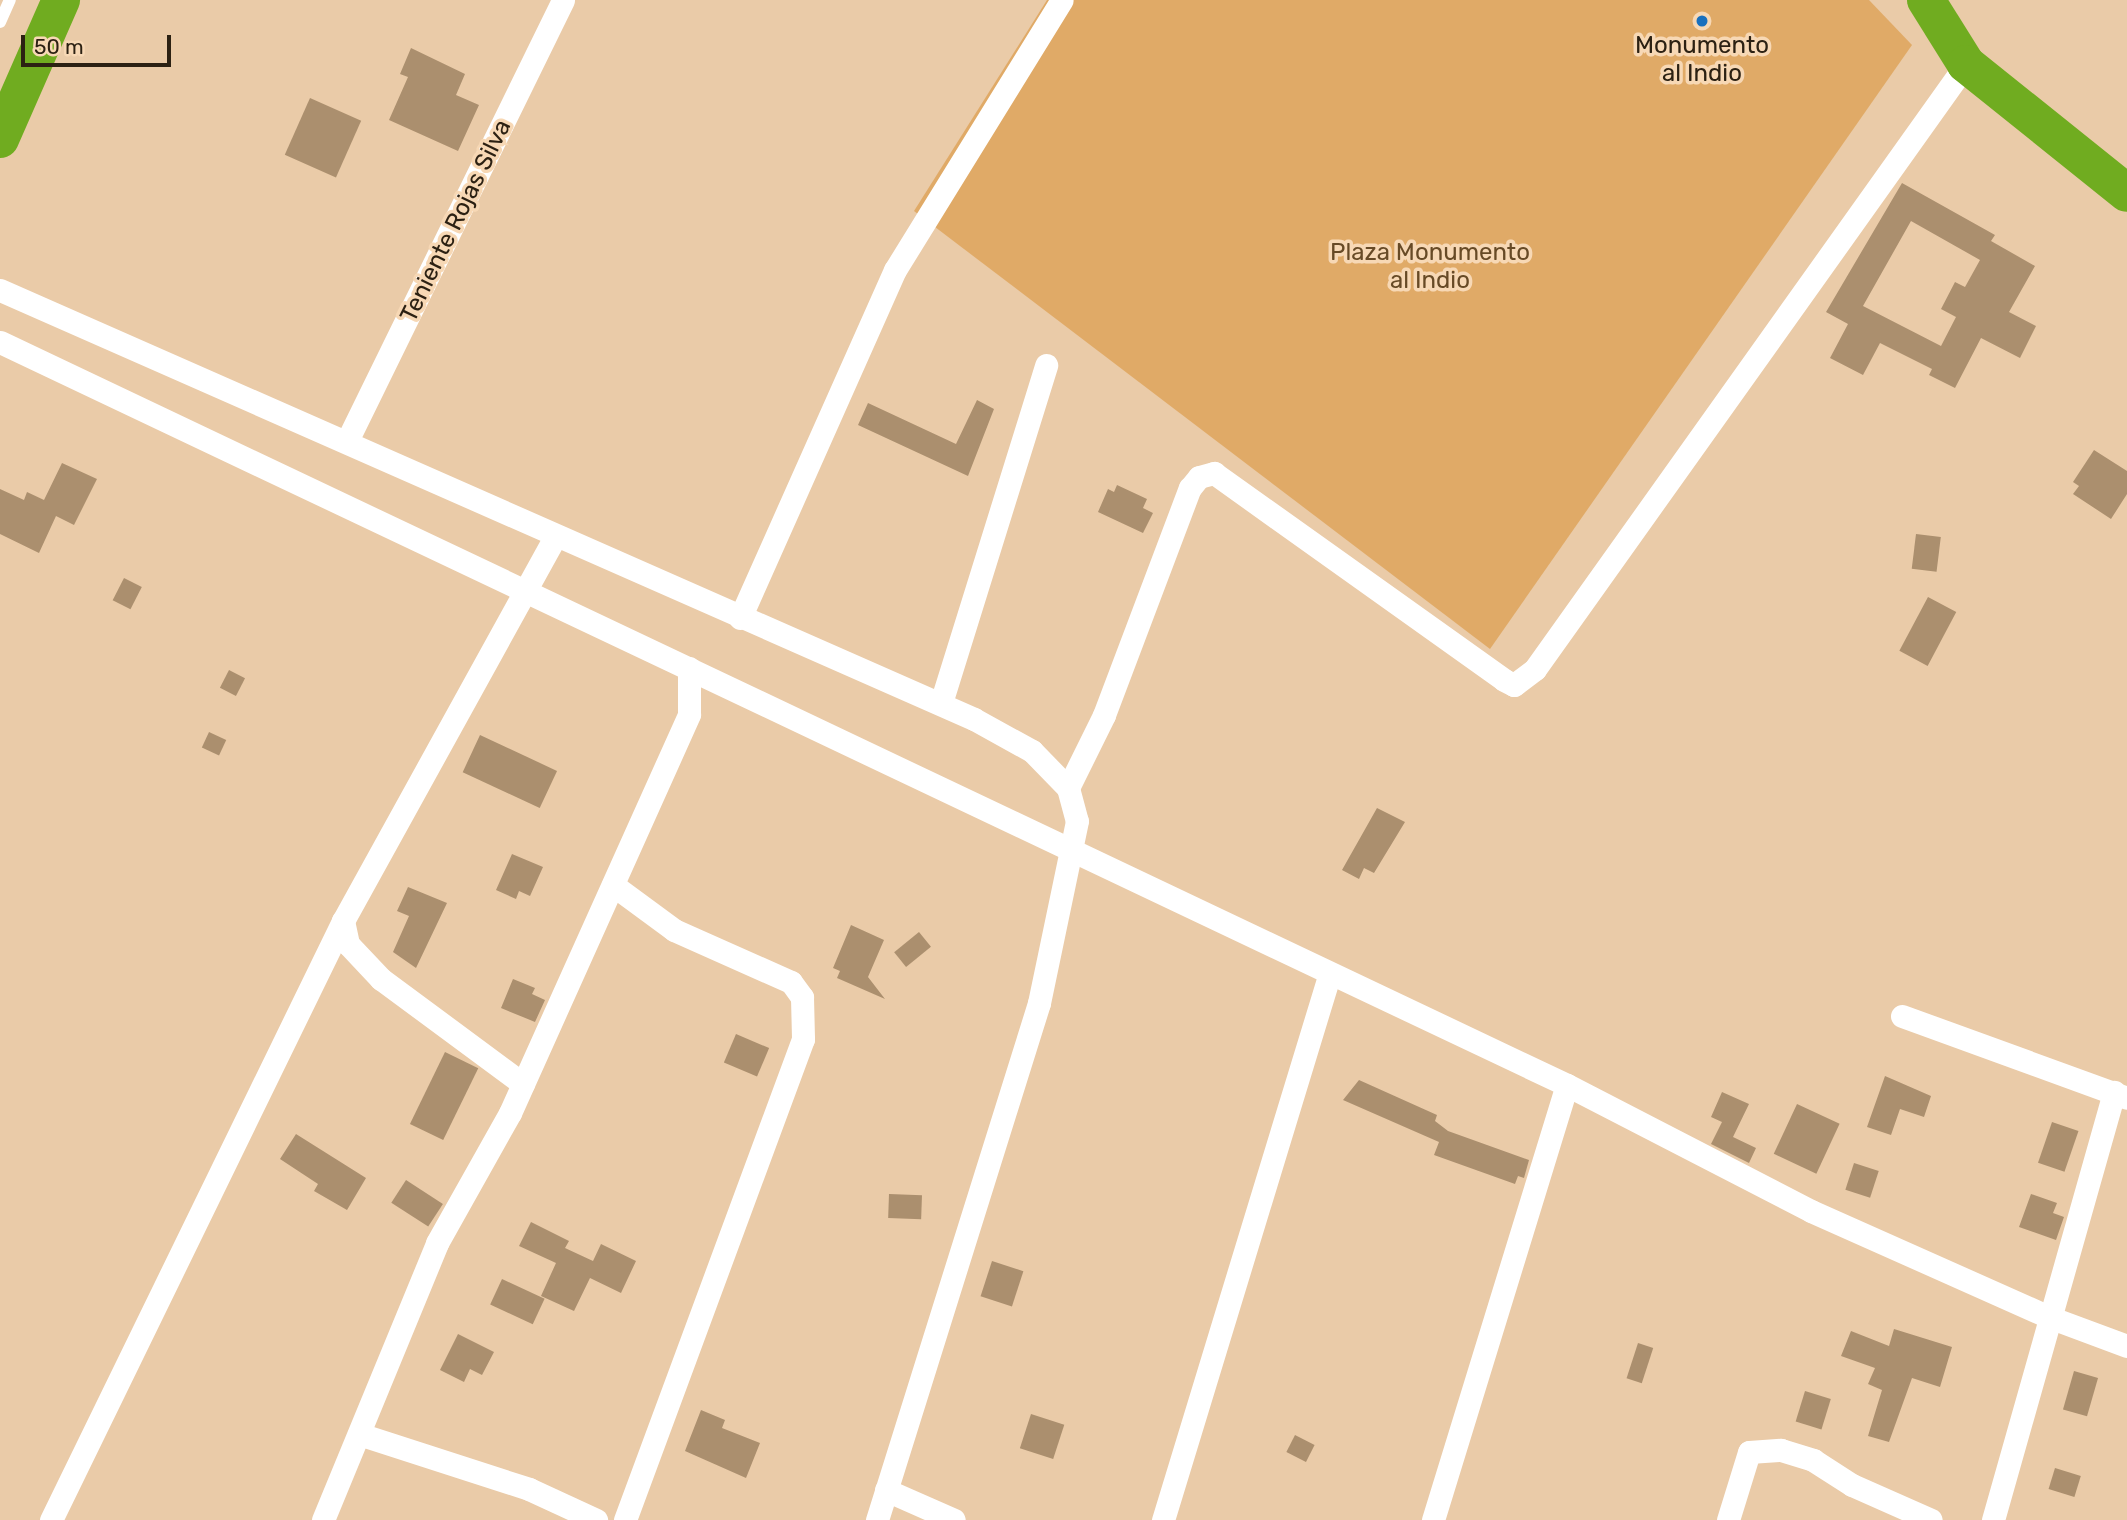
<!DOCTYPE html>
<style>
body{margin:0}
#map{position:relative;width:2127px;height:1520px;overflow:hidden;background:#eacba8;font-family:Rubik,sans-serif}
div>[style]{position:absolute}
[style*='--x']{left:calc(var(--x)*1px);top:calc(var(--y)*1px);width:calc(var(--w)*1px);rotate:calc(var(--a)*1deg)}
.green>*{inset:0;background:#e0aa67}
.building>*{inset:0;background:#ab8f6e;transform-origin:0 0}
.lane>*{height:12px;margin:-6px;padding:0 6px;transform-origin:6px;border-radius:6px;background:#fff}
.street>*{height:23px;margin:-11.5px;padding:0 11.5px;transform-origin:11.5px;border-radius:11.5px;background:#fff}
.highway>*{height:38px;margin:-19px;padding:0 19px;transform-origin:19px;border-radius:19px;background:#70ac20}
.dots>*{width:19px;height:19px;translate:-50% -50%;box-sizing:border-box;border:4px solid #f7d8b5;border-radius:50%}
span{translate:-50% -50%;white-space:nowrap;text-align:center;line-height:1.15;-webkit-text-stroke:7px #f7d8b5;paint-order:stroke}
.poi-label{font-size:24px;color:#2c2113}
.street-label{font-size:24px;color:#2c2113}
.park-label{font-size:24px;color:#674a26}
.scale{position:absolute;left:21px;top:35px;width:150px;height:32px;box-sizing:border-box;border:4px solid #2c2113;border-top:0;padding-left:9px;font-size:21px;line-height:24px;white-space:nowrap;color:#2c2113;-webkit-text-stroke:5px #f7d8b5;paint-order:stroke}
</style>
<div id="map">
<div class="green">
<i style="clip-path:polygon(1047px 0,1869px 0,1912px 45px,1490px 649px,914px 211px)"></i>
</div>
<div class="building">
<i style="clip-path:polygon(411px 48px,465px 74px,456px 95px,479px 105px,458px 151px,389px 120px,408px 77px,400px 74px)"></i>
<i style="left:310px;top:98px;width:56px;height:62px;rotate:24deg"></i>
<i style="clip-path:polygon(evenodd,1902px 183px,1995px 235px,1991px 241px,2035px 266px,2009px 312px,2036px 326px,2020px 358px,1981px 338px,1955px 388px,1929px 375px,1932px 369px,1880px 343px,1863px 375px,1830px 358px,1848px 324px,1826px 312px,1902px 183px,1911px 221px,1980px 260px,1965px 287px,1955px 282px,1941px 309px,1956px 317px,1941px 346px,1863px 306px,1911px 221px)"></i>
<i style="clip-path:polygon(977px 400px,994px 409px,968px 476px,858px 425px,868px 403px,956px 444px)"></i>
<i style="clip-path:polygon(2094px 450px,2127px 471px,2127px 494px,2111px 519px,2073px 494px,2079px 486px,2073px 482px)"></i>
<i style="clip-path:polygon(62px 463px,97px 479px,74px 525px,56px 516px,39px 553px,0 534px,0 489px,24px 500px,27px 492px,44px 500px)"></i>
<i style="clip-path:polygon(1117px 485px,1147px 499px,1143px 508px,1153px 513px,1143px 533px,1098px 512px,1108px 489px,1114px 492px)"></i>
<i style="left:1916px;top:534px;width:25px;height:35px;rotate:7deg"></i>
<i style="left:124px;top:578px;width:20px;height:25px;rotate:27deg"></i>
<i style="left:1928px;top:597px;width:32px;height:61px;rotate:28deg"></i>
<i style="left:229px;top:670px;width:18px;height:20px;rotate:27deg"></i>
<i style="left:209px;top:732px;width:19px;height:17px;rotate:25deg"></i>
<i style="left:480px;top:735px;width:85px;height:41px;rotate:25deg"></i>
<i style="clip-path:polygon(1377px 808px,1405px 822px,1374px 873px,1364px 868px,1359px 879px,1342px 870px)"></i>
<i style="clip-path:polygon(512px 854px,543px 867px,530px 896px,519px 891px,516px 899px,496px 890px)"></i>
<i style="clip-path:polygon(408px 887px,447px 903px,416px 968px,393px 952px,409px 916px,397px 911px)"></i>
<i style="clip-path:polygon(851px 925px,884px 940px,868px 977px,885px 999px,837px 978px,840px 971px,833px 968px)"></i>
<i style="left:919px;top:932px;width:19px;height:32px;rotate:51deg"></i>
<i style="clip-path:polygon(513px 979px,535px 988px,532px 994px,545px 1000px,535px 1022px,501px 1008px)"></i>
<i style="left:736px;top:1034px;width:36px;height:31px;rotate:23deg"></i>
<i style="left:445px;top:1052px;width:37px;height:80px;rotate:26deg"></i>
<i style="clip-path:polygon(1885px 1076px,1931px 1096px,1924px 1117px,1900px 1109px,1891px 1135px,1867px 1127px)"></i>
<i style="clip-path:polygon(1359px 1080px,1437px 1115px,1435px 1121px,1448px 1131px,1529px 1160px,1524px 1178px,1518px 1176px,1515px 1184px,1434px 1155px,1439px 1142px,1343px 1100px)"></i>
<i style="clip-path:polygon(1722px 1092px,1749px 1104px,1733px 1137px,1756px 1148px,1749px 1163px,1711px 1144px,1722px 1122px,1711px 1117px)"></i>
<i style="left:1797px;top:1104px;width:47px;height:55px;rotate:25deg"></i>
<i style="left:2052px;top:1122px;width:28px;height:43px;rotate:19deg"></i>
<i style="clip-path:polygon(296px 1134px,366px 1178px,347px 1210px,314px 1191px,318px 1184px,280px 1159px)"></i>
<i style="left:1854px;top:1163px;width:26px;height:28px;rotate:18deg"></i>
<i style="left:406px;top:1180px;width:44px;height:27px;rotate:33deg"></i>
<i style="left:889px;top:1194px;width:33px;height:24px;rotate:2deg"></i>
<i style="clip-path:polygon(2031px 1194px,2057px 1203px,2053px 1213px,2064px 1217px,2056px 1240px,2019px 1227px)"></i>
<i style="clip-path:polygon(531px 1222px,569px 1241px,565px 1248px,593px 1261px,601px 1244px,636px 1261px,621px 1293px,590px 1278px,574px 1311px,541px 1296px,556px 1263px,519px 1246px)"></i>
<i style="left:992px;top:1261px;width:33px;height:37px;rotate:18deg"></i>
<i style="left:502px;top:1279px;width:47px;height:28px;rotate:25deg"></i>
<i style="clip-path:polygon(1894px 1329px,1952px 1347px,1940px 1387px,1912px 1378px,1889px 1442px,1868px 1436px,1882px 1390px,1868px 1384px,1875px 1368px,1841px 1356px,1851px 1331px,1889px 1346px)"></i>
<i style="clip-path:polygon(458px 1334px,494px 1352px,482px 1375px,470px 1369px,464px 1382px,440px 1370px)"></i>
<i style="left:1638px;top:1343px;width:16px;height:37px;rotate:18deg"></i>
<i style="left:2074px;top:1371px;width:25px;height:40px;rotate:16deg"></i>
<i style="left:1805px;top:1391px;width:27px;height:32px;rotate:17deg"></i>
<i style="clip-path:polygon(701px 1410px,725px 1420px,722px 1428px,760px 1443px,746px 1478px,685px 1451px)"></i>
<i style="left:1031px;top:1414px;width:35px;height:36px;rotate:18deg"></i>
<i style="left:1295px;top:1435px;width:22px;height:19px;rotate:27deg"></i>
<i style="left:2055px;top:1468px;width:27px;height:22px;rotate:17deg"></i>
</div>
<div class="lane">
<i style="--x:0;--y:22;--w:24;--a:-66"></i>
</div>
<div class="street">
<i style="--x:0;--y:290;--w:1064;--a:23.77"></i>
<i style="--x:974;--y:719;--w:66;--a:28.9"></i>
<i style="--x:1032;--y:751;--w:52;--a:45.8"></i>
<i style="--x:1068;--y:788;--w:34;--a:75"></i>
<i style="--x:1077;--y:821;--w:186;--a:101.8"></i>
<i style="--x:1039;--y:1003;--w:542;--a:107.4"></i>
<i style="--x:0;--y:342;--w:1734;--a:25.37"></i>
<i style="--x:1567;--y:1085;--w:275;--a:27.3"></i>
<i style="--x:1811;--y:1211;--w:261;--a:24"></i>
<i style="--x:2049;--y:1317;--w:83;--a:20.4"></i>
<i style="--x:347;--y:441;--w:491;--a:-63.9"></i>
<i style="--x:740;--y:618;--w:381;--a:-66"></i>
<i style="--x:895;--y:270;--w:317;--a:-58.3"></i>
<i style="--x:941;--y:703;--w:354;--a:-72.7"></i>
<i style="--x:1068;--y:788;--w:81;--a:-63.7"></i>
<i style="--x:1104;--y:715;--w:243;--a:-69.3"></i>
<i style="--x:1190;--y:488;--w:14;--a:-51"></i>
<i style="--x:1199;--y:477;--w:16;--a:-15"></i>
<i style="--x:1214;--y:473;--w:356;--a:35.5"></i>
<i style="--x:1504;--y:680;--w:11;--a:27"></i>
<i style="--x:1514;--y:685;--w:26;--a:-37"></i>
<i style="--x:1535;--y:669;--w:743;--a:-54.53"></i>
<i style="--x:613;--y:885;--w:76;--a:36.4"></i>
<i style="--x:674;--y:930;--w:128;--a:24"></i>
<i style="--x:791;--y:982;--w:19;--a:54"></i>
<i style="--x:802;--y:997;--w:42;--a:88.6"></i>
<i style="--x:803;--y:1039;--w:513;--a:110.31"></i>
<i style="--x:1902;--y:1016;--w:239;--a:20"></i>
<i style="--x:523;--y:1084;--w:177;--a:-143.5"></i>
<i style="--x:381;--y:979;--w:48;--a:-133.3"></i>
<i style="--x:348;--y:944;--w:24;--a:-102"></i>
<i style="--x:343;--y:921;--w:439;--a:-61.1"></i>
<i style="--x:359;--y:1434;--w:179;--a:17.9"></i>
<i style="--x:529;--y:1489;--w:74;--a:24.8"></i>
<i style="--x:886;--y:1490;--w:74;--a:23.8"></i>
<i style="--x:51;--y:1520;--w:666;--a:-64.01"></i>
<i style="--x:323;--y:1520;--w:300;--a:-67.6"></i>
<i style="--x:437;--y:1243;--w:149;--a:-60.7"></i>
<i style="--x:510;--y:1113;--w:437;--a:-65.8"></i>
<i style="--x:689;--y:714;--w:46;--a:-90"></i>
<i style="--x:1163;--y:1520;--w:569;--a:-73.03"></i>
<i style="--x:1433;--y:1520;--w:455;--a:-72.9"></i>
<i style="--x:1728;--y:1520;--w:71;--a:-72.8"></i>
<i style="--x:1749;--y:1452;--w:32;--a:-4"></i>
<i style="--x:1781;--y:1450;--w:34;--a:17"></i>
<i style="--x:1813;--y:1460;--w:46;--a:32.7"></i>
<i style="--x:1852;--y:1485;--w:86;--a:23.9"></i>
<i style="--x:1993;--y:1520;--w:445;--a:-74.2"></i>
</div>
<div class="highway">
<i style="--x:1926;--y:0;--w:75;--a:58"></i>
<i style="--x:1966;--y:64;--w:206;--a:38.7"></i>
<i style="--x:0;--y:139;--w:152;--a:-66.3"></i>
</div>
<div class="dots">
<i style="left:1702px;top:21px;background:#1970be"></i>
</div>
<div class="poi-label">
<span style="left:1702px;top:60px">Monumento<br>al Indio</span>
</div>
<div class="street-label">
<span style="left:456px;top:221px;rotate:-64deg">Teniente Rojas Silva</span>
</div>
<div class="park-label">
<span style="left:1430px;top:267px">Plaza Monumento<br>al Indio</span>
</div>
<div class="scale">50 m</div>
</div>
